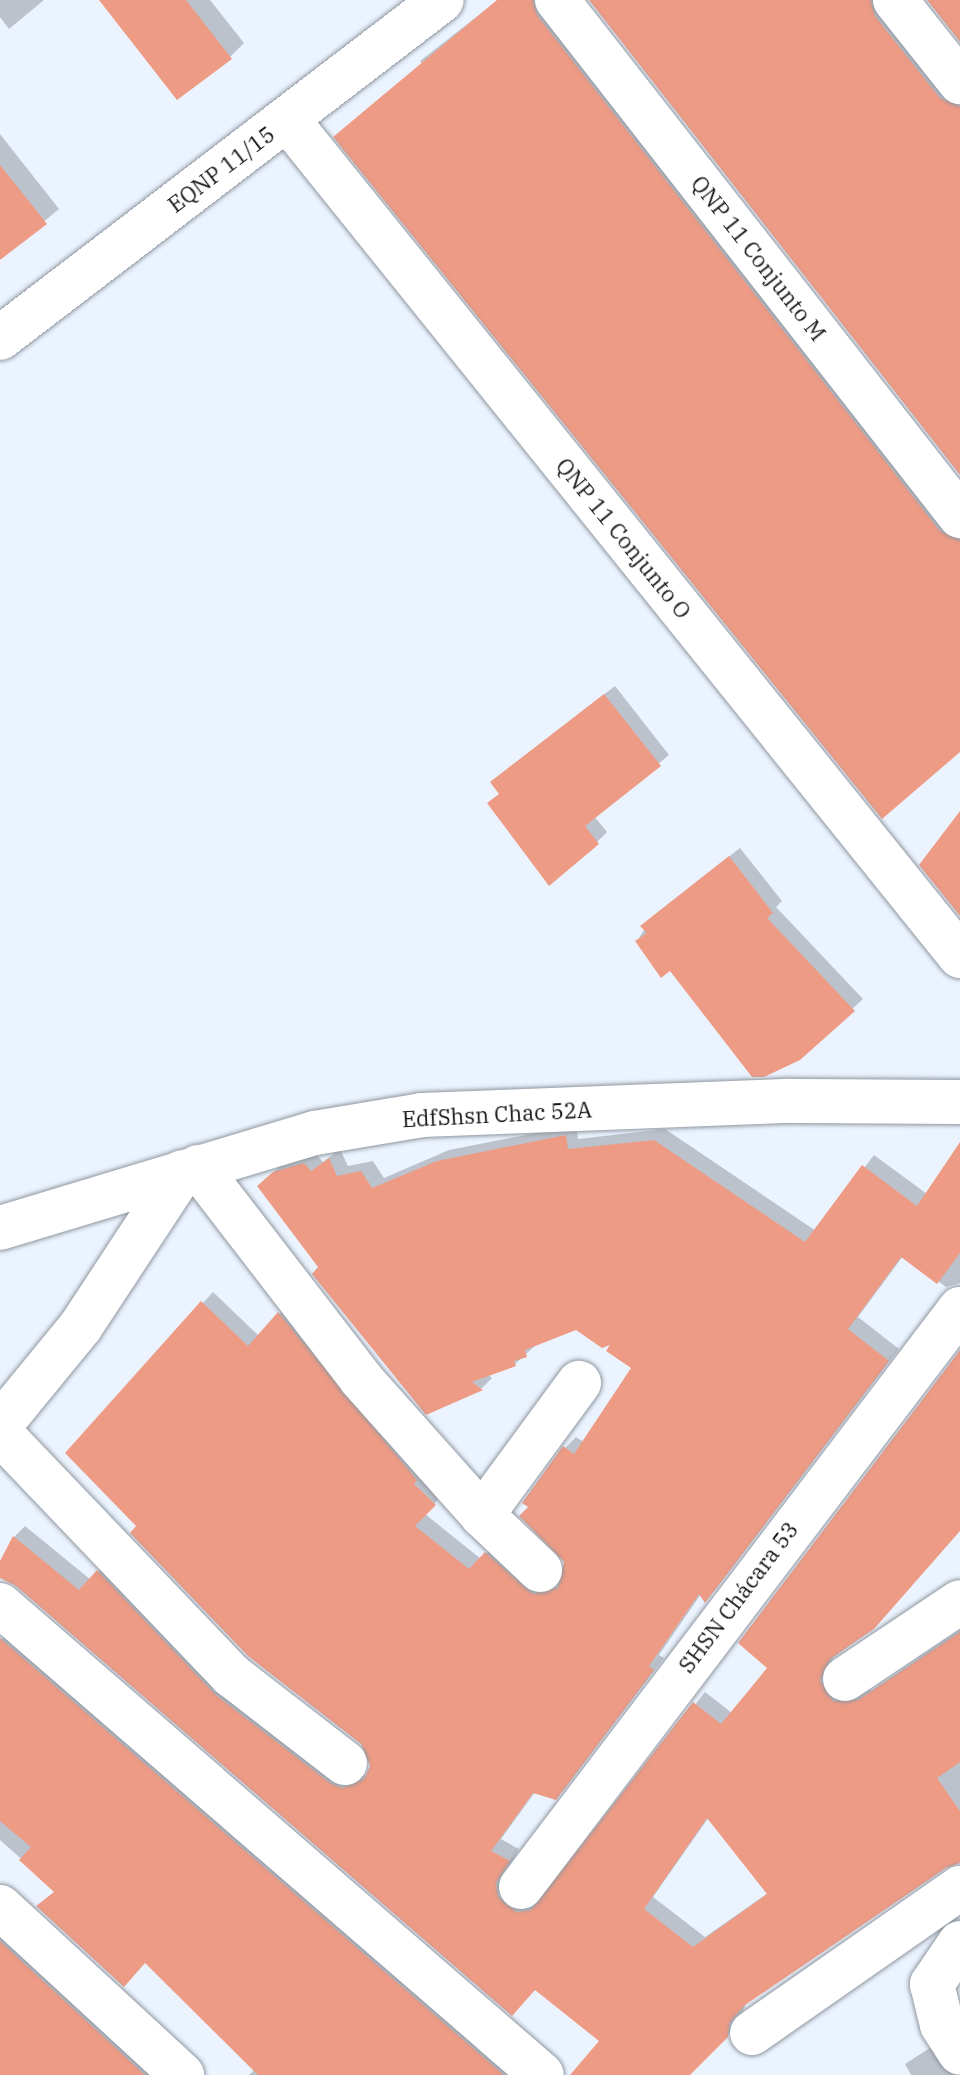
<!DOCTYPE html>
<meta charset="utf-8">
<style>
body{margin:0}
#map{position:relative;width:960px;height:2075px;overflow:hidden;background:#ebf3fe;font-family:"IBM Plex Serif",serif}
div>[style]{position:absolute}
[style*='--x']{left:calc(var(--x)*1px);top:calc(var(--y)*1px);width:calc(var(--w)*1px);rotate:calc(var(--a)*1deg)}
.shadow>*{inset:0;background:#0003}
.building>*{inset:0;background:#ee9b85}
.roads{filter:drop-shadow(0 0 2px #8f97a0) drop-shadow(0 0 2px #8f97a0)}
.street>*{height:44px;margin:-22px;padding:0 22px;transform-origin:22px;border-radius:22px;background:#fff}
span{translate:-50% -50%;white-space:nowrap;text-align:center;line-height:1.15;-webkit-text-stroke:7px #fff;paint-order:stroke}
.street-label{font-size:22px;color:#15181b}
</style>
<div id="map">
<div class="shadow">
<i style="clip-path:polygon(0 0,44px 0,9px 29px,0 17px)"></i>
<i style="clip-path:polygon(101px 0,210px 0,244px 43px,230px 57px)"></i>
<i style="clip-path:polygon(498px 0,547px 0,960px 526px,960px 750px,420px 61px)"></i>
<i style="clip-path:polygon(591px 0,885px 0,960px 92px,960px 472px)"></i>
<i style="clip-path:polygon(0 134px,59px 209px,0 258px)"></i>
<i style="clip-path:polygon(615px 686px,669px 755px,594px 816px,607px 832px,597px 842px,490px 803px,501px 792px,503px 773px)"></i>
<i style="clip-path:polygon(740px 848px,782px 901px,776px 907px,863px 999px,799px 1058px,637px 941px,653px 916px)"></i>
<i style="clip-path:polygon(evenodd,576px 1125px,578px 1139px,665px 1129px,816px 1231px,874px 1155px,927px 1194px,960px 1147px,960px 1283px,946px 1287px,903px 1256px,858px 1317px,899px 1349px,716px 1589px,706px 1600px,701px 1594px,659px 1655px,664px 1658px,566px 1787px,555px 1798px,535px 1792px,501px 1839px,519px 1849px,506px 1872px,517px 1897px,543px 1900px,705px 1692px,732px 1713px,770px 1668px,960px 1354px,960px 1530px,873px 1628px,833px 1658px,830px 1670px,845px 1691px,872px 1690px,960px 1630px,960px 1825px,747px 2001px,738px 2024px,686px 2075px,572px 2075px,602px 2040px,0 1574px,14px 1537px,25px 1526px,91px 1580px,109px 1561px,341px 1772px,367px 1776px,372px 1766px,362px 1742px,67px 1453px,213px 1292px,259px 1336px,290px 1303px,445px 1492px,425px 1514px,481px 1559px,497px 1543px,545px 1584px,562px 1579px,566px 1562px,531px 1507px,565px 1448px,576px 1437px,584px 1442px,634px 1368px,615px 1341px,577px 1327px,537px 1344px,515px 1364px,487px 1374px,492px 1378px,482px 1388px,427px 1412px,321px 1267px,270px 1175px,286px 1161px,315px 1153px,323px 1162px,340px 1149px,348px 1166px,373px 1161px,384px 1178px,449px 1150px,576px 1125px,709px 1817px,768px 1893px,705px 1937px,653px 1897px,709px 1817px)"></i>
<i style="clip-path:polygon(12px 1628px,526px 2075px,249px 2075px,255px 2069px,146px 1961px,39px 1906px,56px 1890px,0 1840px,0 1641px)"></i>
<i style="clip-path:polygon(0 1920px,169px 2075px,0 2075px)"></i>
<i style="clip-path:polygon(939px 2042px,960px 2066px,960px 2075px,911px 2075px,905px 2064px)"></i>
</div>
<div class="building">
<i style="clip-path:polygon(99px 0,186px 0,232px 59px,177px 100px)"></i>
<i style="clip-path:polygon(497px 0,533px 0,537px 15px,940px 531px,960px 540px,960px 752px,882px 819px,333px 137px)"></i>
<i style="clip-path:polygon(589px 0,871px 0,875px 16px,940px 98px,960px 106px,960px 475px)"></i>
<i style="clip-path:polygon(927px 0,960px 0,960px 42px)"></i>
<i style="clip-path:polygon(0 165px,47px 224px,0 260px)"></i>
<i style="clip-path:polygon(604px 694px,661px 766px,585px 826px,599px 844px,549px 886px,487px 803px,499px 794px,490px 782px)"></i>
<i style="clip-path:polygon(960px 811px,960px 916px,919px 865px)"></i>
<i style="clip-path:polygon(729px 856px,773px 913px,767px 918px,855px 1011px,800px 1060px,764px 1077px,752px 1077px,670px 971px,661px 978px,635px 941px,647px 933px,640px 926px)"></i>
<i style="clip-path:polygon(evenodd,566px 1135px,568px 1149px,654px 1140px,805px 1242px,862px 1165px,917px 1206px,960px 1142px,960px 1253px,937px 1284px,901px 1257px,848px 1329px,889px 1361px,705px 1603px,699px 1594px,649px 1666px,654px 1670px,556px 1800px,533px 1793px,491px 1851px,510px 1861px,496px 1883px,498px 1897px,517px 1912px,531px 1910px,693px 1702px,721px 1724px,767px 1668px,738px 1643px,960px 1350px,960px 1531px,874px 1629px,830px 1659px,820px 1680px,833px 1701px,858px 1700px,960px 1632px,960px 1762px,937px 1778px,960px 1811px,960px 1863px,946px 1868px,745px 2005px,730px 2022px,728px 2037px,690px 2075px,570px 2075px,599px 2041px,535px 1990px,512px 2016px,16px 1586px,0 1578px,0 1561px,13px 1536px,79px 1590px,97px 1570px,216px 1695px,330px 1783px,342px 1788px,364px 1779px,370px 1766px,361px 1744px,248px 1656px,130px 1533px,136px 1526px,65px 1453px,201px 1301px,248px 1346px,278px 1312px,417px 1480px,414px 1484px,436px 1505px,415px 1526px,469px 1569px,485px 1552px,533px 1594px,558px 1588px,564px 1562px,519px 1516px,528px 1507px,522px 1503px,563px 1446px,574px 1454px,631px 1368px,606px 1351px,610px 1345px,602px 1348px,576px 1330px,525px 1350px,527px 1357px,514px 1361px,516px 1366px,472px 1382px,483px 1390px,426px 1415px,312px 1274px,318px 1267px,257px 1186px,273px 1172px,304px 1163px,311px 1171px,329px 1158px,337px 1176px,361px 1171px,372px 1188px,437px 1161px,566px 1135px,707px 1818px,767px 1894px,693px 1947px,644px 1909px,707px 1818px)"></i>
<i style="clip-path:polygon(0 1638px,504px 2075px,258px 2075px,145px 1963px,124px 1987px,36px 1906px,54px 1892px,19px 1860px,31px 1847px,0 1821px)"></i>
<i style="clip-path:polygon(0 1941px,145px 2075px,0 2075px)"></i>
</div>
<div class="roads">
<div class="street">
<i style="--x:557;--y:0;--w:655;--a:52.01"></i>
<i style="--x:895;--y:0;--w:105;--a:51.6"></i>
<i style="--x:287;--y:119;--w:1074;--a:51.2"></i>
<i style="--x:0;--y:338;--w:556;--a:-37.41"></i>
<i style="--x:198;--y:1167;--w:267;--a:52.4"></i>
<i style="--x:361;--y:1379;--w:182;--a:48.3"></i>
<i style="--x:482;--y:1515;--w:80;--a:43.5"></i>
<i style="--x:0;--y:1228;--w:329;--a:-16.8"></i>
<i style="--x:315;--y:1133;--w:109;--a:-9.5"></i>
<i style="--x:422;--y:1115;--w:369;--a:-2.2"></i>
<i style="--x:791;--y:1101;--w:169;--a:0.3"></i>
<i style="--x:0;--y:1425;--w:128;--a:-50.7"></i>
<i style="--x:81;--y:1326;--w:184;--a:-56.7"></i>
<i style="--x:0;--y:1433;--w:335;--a:46.3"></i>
<i style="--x:231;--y:1675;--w:144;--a:37.7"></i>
<i style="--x:482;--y:1515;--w:164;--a:-53.7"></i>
<i style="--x:0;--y:1605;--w:717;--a:40.93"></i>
<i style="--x:845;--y:1679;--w:138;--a:-33.8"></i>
<i style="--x:521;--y:1887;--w:726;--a:-52.78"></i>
<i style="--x:0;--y:1907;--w:248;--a:42.7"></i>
<i style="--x:960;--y:1943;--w:50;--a:124.3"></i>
<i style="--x:932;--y:1984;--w:42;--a:76.3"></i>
<i style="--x:942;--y:2025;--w:33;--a:57"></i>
<i style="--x:752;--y:2033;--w:254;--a:-34.9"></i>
</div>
</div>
<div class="street-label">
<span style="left:221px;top:169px;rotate:-37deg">EQNP 11/15</span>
<span style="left:759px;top:258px;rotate:52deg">QNP 11 Conjunto M</span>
<span style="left:624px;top:538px;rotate:51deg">QNP 11 Conjunto O</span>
<span style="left:497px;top:1114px;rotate:-3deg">EdfShsn Chac 52A</span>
<span style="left:738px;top:1597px;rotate:-53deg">SHSN Chácara 53</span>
</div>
</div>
